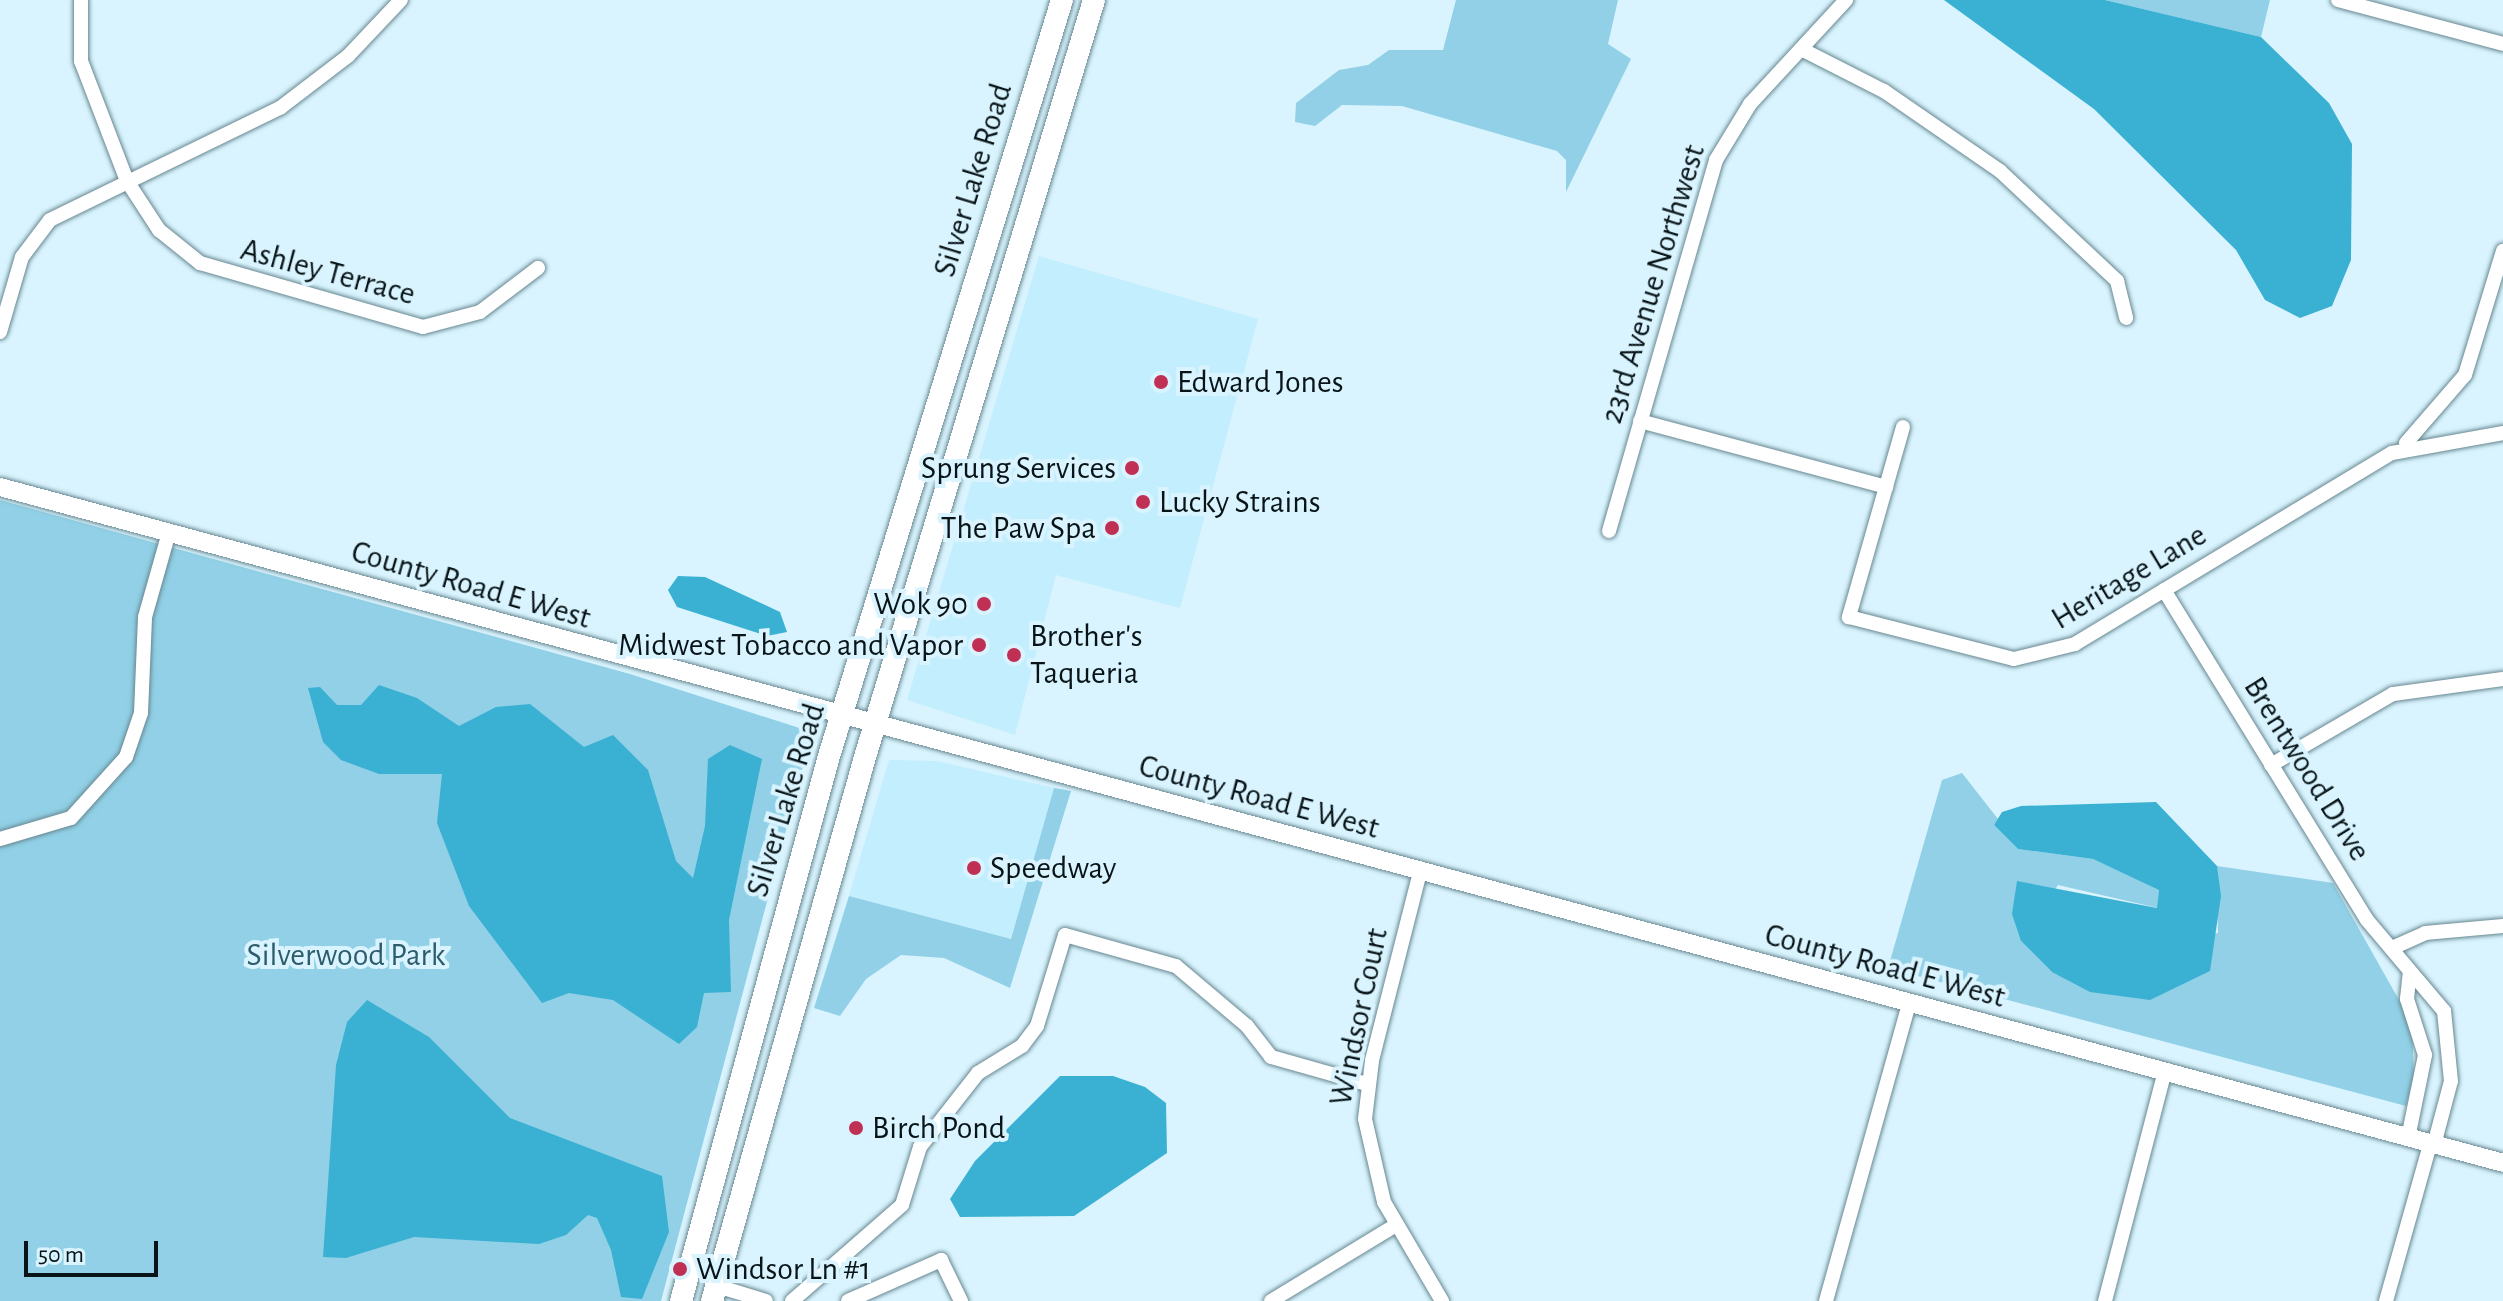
<!DOCTYPE html>
<style>
body{margin:0}
#map{position:relative;width:2503px;height:1301px;overflow:hidden;background:#d9f4fe;font-family:"Alegreya Sans",sans-serif}
div>[style]{position:absolute}
.built>*{inset:0;background:#c3eefd}
.green>*{inset:0;background:#91d0e6}
.water>*{inset:0;background:#3ab1d3}
.roads{filter:drop-shadow(0 0 2px #678791) drop-shadow(0 0 2px #678791)}
.minor>*{height:14px;margin:-7px;padding:0 7px;transform-origin:7px;border-radius:7px;background:#fff}
.tertiary>*{height:18px;margin:-9px;padding:0 9px;transform-origin:9px;border-radius:9px;background:#fff}
.secondary>*{height:22px;margin:-11px;padding:0 11px;transform-origin:11px;border-radius:11px;background:#fff}
.dots>*{width:22px;height:22px;translate:-50% -50%;box-sizing:border-box;border:4px solid #d9f4fe;border-radius:50%}
span{translate:-50% -50%;white-space:nowrap;text-align:center;line-height:1.15;-webkit-text-stroke:8px #d9f4fe;paint-order:stroke}
.street-label{font-size:32px;color:#081418}
.poi-label{font-size:32px;color:#081418}
.left{translate:0 -50%;text-align:left}
.right{translate:-100% -50%;text-align:right}
.park-label{font-size:32px;color:#2d5d6c}
.scale{position:absolute;left:24px;top:1241px;width:134px;height:36px;box-sizing:border-box;border:4px solid #081418;border-top:0;padding-left:10px;font-size:24px;line-height:28px;white-space:nowrap;color:#081418;-webkit-text-stroke:6px #d9f4fe;paint-order:stroke}
</style>
<div id="map">
<div class="built">
<div style="clip-path:polygon(1039px 256px,1258px 319px,1180px 608px,1056px 575px,1015px 735px,907px 700px)"></div>
<div style="clip-path:polygon(889px 760px,937px 761px,1054px 788px,1011px 940px,849px 896px)"></div>
</div>
<div class="green">
<div style="clip-path:polygon(1456px 0,1618px 0,1608px 44px,1631px 59px,1566px 192px,1566px 160px,1557px 151px,1402px 106px,1342px 105px,1315px 126px,1295px 122px,1296px 103px,1339px 70px,1368px 65px,1389px 50px,1443px 50px)"></div>
<div style="clip-path:polygon(2105px 0,2270px 0,2261px 37px)"></div>
<div style="clip-path:polygon(0 500px,630px 674px,812px 732px,661px 1301px,0 1301px)"></div>
<div style="clip-path:polygon(1962px 773px,1998px 819px,1994px 825px,2018px 849px,2093px 859px,2159px 889px,2158px 908px,2058px 885px,2021px 941px,2052px 972px,2218px 933px,2217px 866px,2333px 883px,2412px 1023px,2414px 1078px,2406px 1106px,1888px 968px,1942px 780px)"></div>
<div style="clip-path:polygon(1054px 788px,1071px 791px,1010px 988px,944px 958px,901px 955px,866px 979px,840px 1016px,814px 1008px,849px 896px,1011px 939px)"></div>
</div>
<div class="water">
<div style="clip-path:polygon(1944px 0,2105px 0,2261px 37px,2329px 103px,2352px 144px,2351px 260px,2332px 306px,2300px 318px,2265px 300px,2236px 250px,2094px 109px)"></div>
<div style="clip-path:polygon(678px 576px,705px 577px,780px 612px,787px 632px,767px 636px,677px 607px,668px 590px)"></div>
<div style="clip-path:polygon(379px 685px,417px 698px,459px 726px,496px 707px,530px 704px,584px 747px,613px 735px,648px 770px,676px 861px,693px 878px,705px 826px,708px 759px,730px 745px,762px 759px,729px 920px,731px 992px,704px 993px,697px 1027px,679px 1044px,613px 1000px,569px 993px,542px 1003px,469px 906px,437px 823px,442px 774px,379px 774px,341px 760px,323px 742px,308px 688px,320px 687px,337px 705px,361px 705px)"></div>
<div style="clip-path:polygon(2156px 802px,2217px 866px,2221px 896px,2210px 971px,2150px 1000px,2090px 992px,2052px 972px,2021px 941px,2012px 914px,2017px 881px,2157px 908px,2159px 890px,2093px 859px,2018px 849px,1994px 825px,2002px 812px,2021px 806px)"></div>
<div style="clip-path:polygon(367px 1000px,429px 1037px,510px 1118px,662px 1176px,669px 1232px,642px 1299px,621px 1297px,611px 1250px,597px 1218px,588px 1215px,566px 1235px,539px 1244px,414px 1237px,346px 1258px,323px 1257px,336px 1065px,347px 1022px)"></div>
<div style="clip-path:polygon(1060px 1076px,1113px 1076px,1145px 1087px,1166px 1103px,1167px 1153px,1074px 1216px,960px 1217px,950px 1199px,975px 1161px)"></div>
</div>
<div class="roads">
<div class="minor">
<div style="left:81px;top:0;width:61px;rotate:90deg"></div>
<div style="left:81px;top:61px;width:129px;rotate:69deg"></div>
<div style="left:127px;top:181px;width:59px;rotate:56.9deg"></div>
<div style="left:159px;top:230px;width:53px;rotate:38.8deg"></div>
<div style="left:200px;top:263px;width:232px;rotate:16deg"></div>
<div style="left:423px;top:327px;width:59px;rotate:-14.7deg"></div>
<div style="left:480px;top:312px;width:73px;rotate:-37.2deg"></div>
<div style="left:2338px;top:0;width:171px;rotate:14.9deg"></div>
<div style="left:1805px;top:51px;width:89px;rotate:26.9deg"></div>
<div style="left:1884px;top:91px;width:141px;rotate:34.6deg"></div>
<div style="left:2000px;top:171px;width:161px;rotate:43.2deg"></div>
<div style="left:2117px;top:281px;width:38px;rotate:76deg"></div>
<div style="left:0;top:332px;width:78px;rotate:-73.7deg"></div>
<div style="left:22px;top:257px;width:46px;rotate:-52.9deg"></div>
<div style="left:50px;top:220px;width:256px;rotate:-26deg"></div>
<div style="left:280px;top:108px;width:86px;rotate:-37.4deg"></div>
<div style="left:348px;top:56px;width:77px;rotate:-46.6deg"></div>
<div style="left:1640px;top:421px;width:255px;rotate:15deg"></div>
<div style="left:1903px;top:427px;width:198px;rotate:105.9deg"></div>
<div style="left:1849px;top:617px;width:170px;rotate:14.3deg"></div>
<div style="left:2014px;top:659px;width:63px;rotate:-13.8deg"></div>
<div style="left:2075px;top:644px;width:370px;rotate:-31.1deg"></div>
<div style="left:2392px;top:453px;width:113px;rotate:-10.2deg"></div>
<div style="left:2406px;top:443px;width:90px;rotate:-49.1deg"></div>
<div style="left:2465px;top:375px;width:130px;rotate:-73deg"></div>
<div style="left:1609px;top:531px;width:386px;rotate:-73.9deg"></div>
<div style="left:1716px;top:160px;width:66px;rotate:-58.7deg"></div>
<div style="left:1750px;top:104px;width:142px;rotate:-47.3deg"></div>
<div style="left:2164px;top:590px;width:387px;rotate:58.4deg"></div>
<div style="left:2367px;top:920px;width:119px;rotate:49.8deg"></div>
<div style="left:2444px;top:1011px;width:70px;rotate:84.3deg"></div>
<div style="left:2451px;top:1081px;width:66px;rotate:104.9deg"></div>
<div style="left:2271px;top:765px;width:141px;rotate:-30.2deg"></div>
<div style="left:2393px;top:694px;width:111px;rotate:-7.8deg"></div>
<div style="left:0;top:839px;width:74px;rotate:-16.5deg"></div>
<div style="left:71px;top:818px;width:82px;rotate:-48deg"></div>
<div style="left:126px;top:757px;width:46px;rotate:-71.2deg"></div>
<div style="left:141px;top:713px;width:96px;rotate:-87.6deg"></div>
<div style="left:145px;top:617px;width:88px;rotate:-74.2deg"></div>
<div style="left:1420px;top:872px;width:195px;rotate:104.3deg"></div>
<div style="left:1372px;top:1061px;width:58px;rotate:96.9deg"></div>
<div style="left:1365px;top:1119px;width:85px;rotate:77.1deg"></div>
<div style="left:1384px;top:1202px;width:115px;rotate:59.6deg"></div>
<div style="left:2392px;top:948px;width:36px;rotate:-24deg"></div>
<div style="left:2425px;top:933px;width:78px;rotate:-5.1deg"></div>
<div style="left:2408px;top:1138px;width:85px;rotate:-78.4deg"></div>
<div style="left:2425px;top:1055px;width:59px;rotate:-107.8deg"></div>
<div style="left:2407px;top:999px;width:27px;rotate:-84deg"></div>
<div style="left:717px;top:1286px;width:51px;rotate:17deg"></div>
<div style="left:792px;top:1301px;width:146px;rotate:-41.1deg"></div>
<div style="left:902px;top:1205px;width:61px;rotate:-72.8deg"></div>
<div style="left:920px;top:1147px;width:94px;rotate:-51.9deg"></div>
<div style="left:978px;top:1073px;width:52px;rotate:-31.5deg"></div>
<div style="left:1022px;top:1046px;width:25px;rotate:-53deg"></div>
<div style="left:1037px;top:1026px;width:95px;rotate:-72.9deg"></div>
<div style="left:1065px;top:935px;width:115px;rotate:15.6deg"></div>
<div style="left:1176px;top:966px;width:93px;rotate:40.2deg"></div>
<div style="left:1247px;top:1026px;width:39px;rotate:52deg"></div>
<div style="left:1271px;top:1057px;width:100px;rotate:15.7deg"></div>
<div style="left:848px;top:1301px;width:102px;rotate:-23.8deg"></div>
<div style="left:941px;top:1260px;width:46px;rotate:64deg"></div>
<div style="left:1271px;top:1301px;width:146px;rotate:-31.3deg"></div>
<div style="left:1826px;top:1301px;width:308px;rotate:-74.4deg"></div>
<div style="left:2105px;top:1301px;width:238px;rotate:-75.4deg"></div>
<div style="left:2386px;top:1301px;width:163px;rotate:-74.3deg"></div>
</div>
<div class="tertiary">
<div style="left:0;top:487px;width:2593px;rotate:15.11deg"></div>
</div>
<div class="secondary">
<div style="left:681px;top:1301px;width:565px;rotate:-74.81deg"></div>
<div style="left:829px;top:756px;width:791px;rotate:-72.87deg"></div>
<div style="left:712px;top:1301px;width:565px;rotate:-74.29deg"></div>
<div style="left:865px;top:757px;width:791px;rotate:-73.17deg"></div>
</div>
</div>
<div class="dots">
<div style="left:1161px;top:382px;background:#c03054"></div>
<div style="left:1132px;top:468px;background:#c03054"></div>
<div style="left:1143px;top:502px;background:#c03054"></div>
<div style="left:1112px;top:528px;background:#c03054"></div>
<div style="left:984px;top:604px;background:#c03054"></div>
<div style="left:979px;top:645px;background:#c03054"></div>
<div style="left:1014px;top:655px;background:#c03054"></div>
<div style="left:974px;top:868px;background:#c03054"></div>
<div style="left:856px;top:1128px;background:#c03054"></div>
<div style="left:680px;top:1269px;background:#c03054"></div>
</div>
<div class="street-label">
<span style="left:973px;top:180px;rotate:-73deg">Silver Lake Road</span>
<span style="left:328px;top:272px;rotate:15deg">Ashley Terrace</span>
<span style="left:1653px;top:284px;rotate:-73deg">23rd Avenue Northwest</span>
<span style="left:2129px;top:577px;rotate:-31deg">Heritage Lane</span>
<span style="left:471px;top:585px;rotate:16deg">County Road E West</span>
<span style="left:2307px;top:769px;rotate:58deg">Brentwood Drive</span>
<span style="left:1259px;top:797px;rotate:15deg">County Road E West</span>
<span style="left:786px;top:800px;rotate:-73deg">Silver Lake Road</span>
<span style="left:1885px;top:966px;rotate:15deg">County Road E West</span>
<span style="left:1359px;top:1017px;rotate:-78deg">Windsor Court</span>
</div>
<div class="poi-label">
<span class="left" style="left:1177px;top:382px">Edward Jones</span>
<span class="right" style="left:1116px;top:468px">Sprung Services</span>
<span class="left" style="left:1159px;top:502px">Lucky Strains</span>
<span class="right" style="left:1096px;top:528px">The Paw Spa</span>
<span class="right" style="left:968px;top:604px">Wok 90</span>
<span class="left" style="left:1030px;top:655px">Brother's<br>Taqueria</span>
<span class="right" style="left:963px;top:645px">Midwest Tobacco and Vapor</span>
<span class="left" style="left:990px;top:868px">Speedway</span>
<span class="left" style="left:872px;top:1128px">Birch Pond</span>
<span class="left" style="left:696px;top:1269px">Windsor Ln #1</span>
</div>
<div class="park-label">
<span style="left:346px;top:955px">Silverwood Park</span>
</div>
<div class="scale">50 m</div>
</div>
